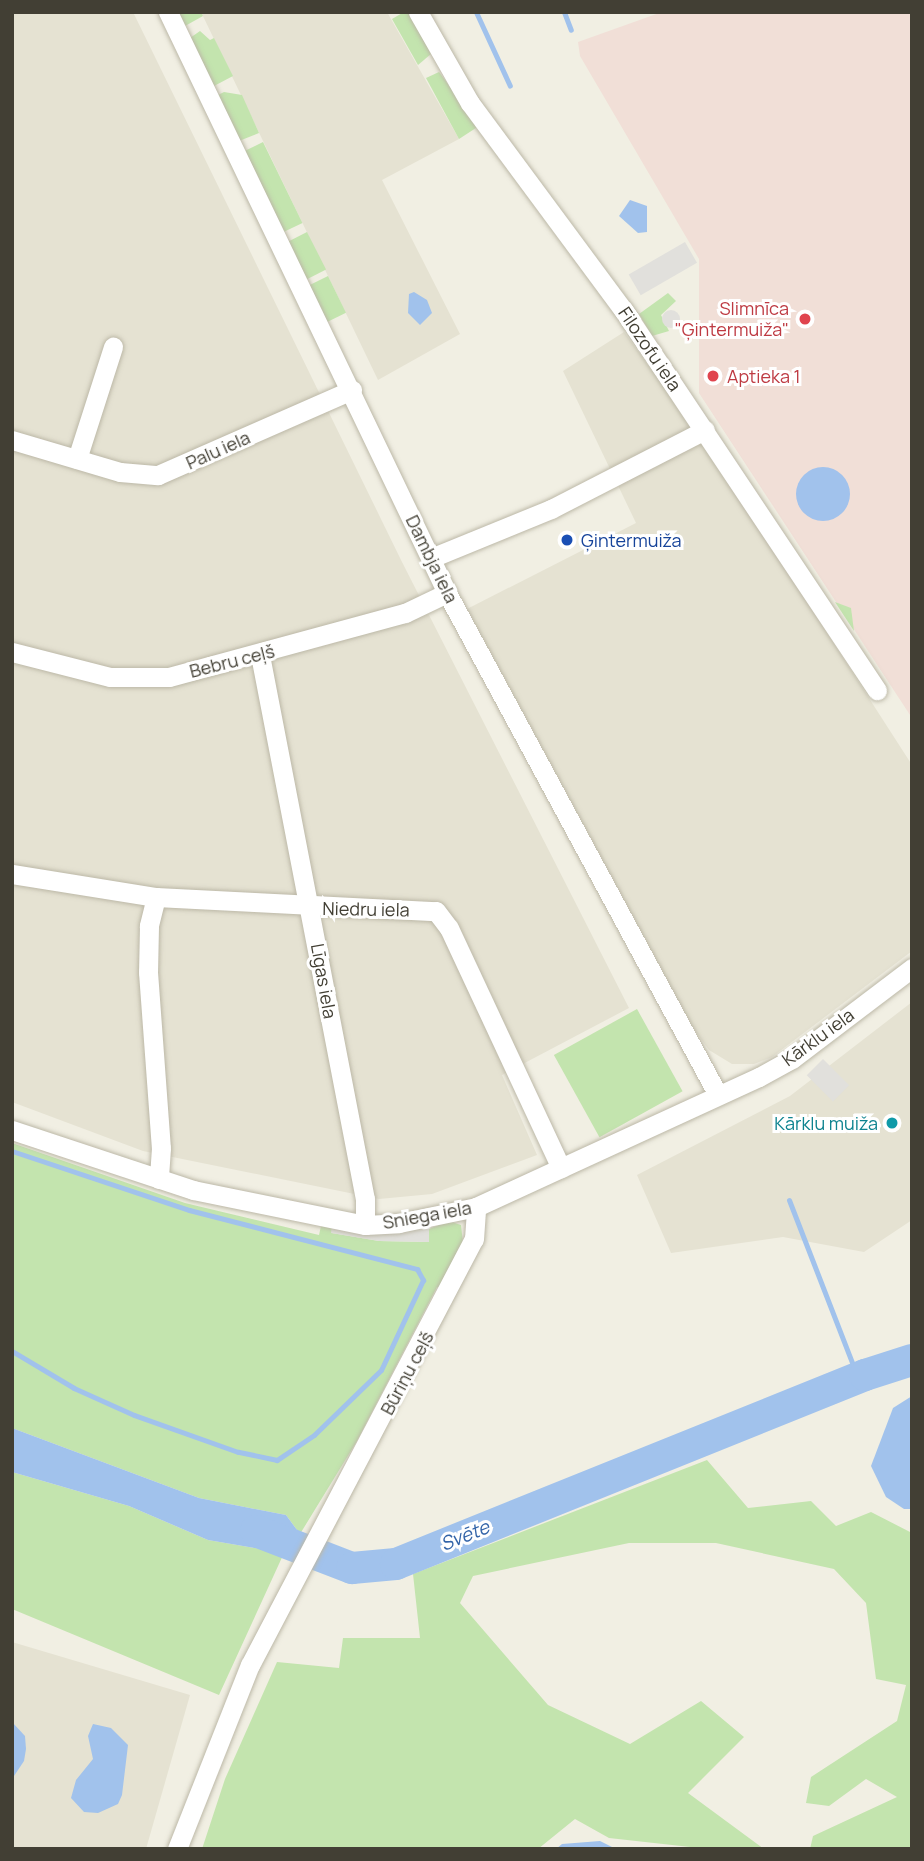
<!DOCTYPE html>
<meta charset="utf-8">
<style>
body{margin:0}
#map{position:relative;width:924px;height:1861px;overflow:hidden;background:#f1efe3;font-family:Manrope,sans-serif}
div>[style]{position:absolute}
.residential>*{inset:0;background:#e5e2d2}
.medical>*{inset:0;background:#f1dfd7}
.green>*{inset:0;background:#c3e4ae;transform-origin:0 0}
.parking>*{inset:0;background:#e1e0dc;transform-origin:0 0}
.round{border-radius:50%}
.water>*{inset:0;background:#a1c2ec}
.stream>*{height:5px;margin:-2.5px;padding:0 2.5px;transform-origin:2.5px;border-radius:2.5px;background:#a1c2ec}
.river>*{height:32px;margin:-16px;padding:0 16px;transform-origin:16px;border-radius:16px;background:#a1c2ec}
.roads{filter:drop-shadow(0 0 2px #bcb8a7) drop-shadow(0 0 2px #bcb8a7)}
.minor>*{height:19px;margin:-9.5px;padding:0 9.5px;transform-origin:9.5px;border-radius:9.5px;background:#fff}
.dots>*{width:19px;height:19px;translate:-50% -50%;box-sizing:border-box;border:4px solid #fff;border-radius:50%}
span{translate:-50% -50%;white-space:nowrap;text-align:center;line-height:1.15;-webkit-text-stroke:6px #fff;paint-order:stroke}
.health-label{font-size:18px;color:#be3a42}
.right{translate:-100% -50%;text-align:right}
.left{translate:0 -50%;text-align:left}
.street-label{font-size:18px;color:#423f34}
.transit-label{font-size:18px;color:#164399}
.culture-label{font-size:18px;color:#0d838f}
.water-label{font-size:19px;color:#3364a8;font-style:italic}
.frame{position:absolute;inset:0;border:14px solid #423f34;pointer-events:none}
</style>
<div id="map">
<div class="residential">
<div style="clip-path:polygon(12px 12px,133px 12px,402px 562px,629px 1008px,502px 1075px,537px 1155px,432px 1194px,379px 1199px,143px 1151px,12px 1102px)"></div>
<div style="clip-path:polygon(201px 12px,387px 12px,459px 139px,382px 180px,460px 334px,378px 380px)"></div>
<div style="clip-path:polygon(624px 332px,706px 445px,912px 765px,912px 951px,772px 1057px,754px 1064px,732px 1064px,709px 1050px,693px 1028px,467px 609px,636px 523px,563px 371px)"></div>
<div style="clip-path:polygon(912px 1002px,912px 1220px,864px 1252px,783px 1237px,671px 1253px,637px 1175px,790px 1096px)"></div>
<div style="clip-path:polygon(12px 1642px,190px 1695px,146px 1849px,12px 1849px)"></div>
</div>
<div class="medical">
<div style="clip-path:polygon(662px 12px,912px 12px,912px 718px,699px 393px,699px 259px,580px 56px,578px 42px)"></div>
</div>
<div class="green">
<div style="clip-path:polygon(174px 12px,201px 12px,203px 16px,185px 26px)"></div>
<div style="clip-path:polygon(404px 12px,409px 12px,431px 54px,418px 65px,392px 19px)"></div>
<div style="clip-path:polygon(200px 31px,210px 40px,214px 38px,233px 76px,214px 86px,190px 38px)"></div>
<div style="clip-path:polygon(439px 72px,479px 126px,459px 139px,426px 78px)"></div>
<div style="clip-path:polygon(224px 92px,242px 95px,259px 133px,239px 141px,216px 96px)"></div>
<div style="left:263px;top:142px;width:90px;height:21px;rotate:64deg"></div>
<div style="left:307px;top:232px;width:42px;height:22px;rotate:63deg"></div>
<div style="left:328px;top:276px;width:41px;height:22px;rotate:64deg"></div>
<div style="clip-path:polygon(668px 293px,676px 301px,661px 315px,669px 331px,652px 336px,639px 314px)"></div>
<div style="clip-path:polygon(835px 602px,851px 608px,854px 631px)"></div>
<div style="left:637px;top:1009px;width:94px;height:95px;rotate:61deg"></div>
<div style="clip-path:polygon(12px 1143px,185px 1203px,319px 1235px,321px 1226px,332px 1228px,332px 1233px,379px 1241px,429px 1242px,429px 1229px,449px 1221px,461px 1225px,463px 1243px,440px 1289px,437px 1287px,357px 1441px,300px 1534px,286px 1515px,199px 1498px,12px 1428px)"></div>
<div style="clip-path:polygon(707px 1460px,748px 1508px,811px 1501px,836px 1526px,871px 1512px,912px 1533px,912px 1849px,810px 1849px,813px 1836px,897px 1797px,866px 1779px,829px 1806px,806px 1803px,811px 1777px,897px 1721px,906px 1685px,876px 1679px,866px 1603px,834px 1569px,716px 1543px,629px 1543px,473px 1576px,460px 1603px,548px 1705px,630px 1744px,701px 1701px,744px 1737px,688px 1793px,764px 1849px,708px 1849px,609px 1838px,575px 1819px,538px 1849px,202px 1849px,225px 1779px,277px 1662px,339px 1668px,343px 1638px,420px 1638px,413px 1574px)"></div>
<div style="clip-path:polygon(12px 1472px,129px 1506px,208px 1540px,284px 1553px,219px 1695px,12px 1609px)"></div>
</div>
<div class="parking">
<div style="left:685px;top:242px;width:24px;height:65px;rotate:60deg"></div>
<div class="round" style="left:662px;top:310px;width:18px;height:18px"></div>
<div style="left:823px;top:1059px;width:37px;height:23px;rotate:45deg"></div>
<div style="clip-path:polygon(332px 1225px,429px 1226px,429px 1242px,379px 1241px,331px 1233px)"></div>
</div>
<div class="water">
<div style="clip-path:polygon(630px 200px,647px 206px,647px 232px,638px 233px,619px 216px)"></div>
<div style="clip-path:polygon(414px 292px,427px 300px,432px 313px,420px 325px,408px 313px,409px 294px)"></div>
<div class="round" style="left:796px;top:467px;width:54px;height:54px"></div>
<div style="clip-path:polygon(912px 1396px,912px 1509px,904px 1509px,886px 1497px,871px 1466px,893px 1408px)"></div>
<div style="clip-path:polygon(12px 1428px,199px 1498px,286px 1515px,300px 1534px,292px 1549px,284px 1553px,208px 1540px,129px 1506px,12px 1472px)"></div>
<div style="clip-path:polygon(12px 1722px,25px 1736px,26px 1749px,24px 1761px,12px 1779px)"></div>
<div style="clip-path:polygon(93px 1724px,111px 1728px,128px 1745px,122px 1795px,118px 1804px,98px 1813px,84px 1812px,71px 1798px,76px 1780px,93px 1759px,88px 1736px)"></div>
<div style="clip-path:polygon(600px 1841px,616px 1849px,556px 1849px,562px 1844px)"></div>
</div>
<div class="stream">
<div style="left:476px;top:12px;width:81px;rotate:65.3deg"></div>
<div style="left:564px;top:12px;width:19px;rotate:69deg"></div>
<div style="left:12px;top:1151px;width:187px;rotate:18.4deg"></div>
<div style="left:189px;top:1210px;width:236px;rotate:14.5deg"></div>
<div style="left:417px;top:1269px;width:13px;rotate:61deg"></div>
<div style="left:423px;top:1280px;width:99px;rotate:115deg"></div>
<div style="left:381px;top:1370px;width:93px;rotate:135.9deg"></div>
<div style="left:314px;top:1435px;width:45px;rotate:146deg"></div>
<div style="left:277px;top:1460px;width:40px;rotate:-168deg"></div>
<div style="left:238px;top:1452px;width:110px;rotate:-160.4deg"></div>
<div style="left:134px;top:1415px;width:66px;rotate:-155.8deg"></div>
<div style="left:74px;top:1388px;width:72px;rotate:-149.2deg"></div>
<div style="left:789px;top:1200px;width:191px;rotate:68.8deg"></div>
</div>
<div class="river">
<div style="left:256px;top:1531px;width:103px;rotate:21.1deg"></div>
<div style="left:352px;top:1568px;width:44px;rotate:-5.2deg"></div>
<div style="left:396px;top:1564px;width:506px;rotate:-21.95deg"></div>
<div style="left:865px;top:1375px;width:49px;rotate:-17.7deg"></div>
</div>
<div class="roads">
<div class="minor">
<div style="left:168px;top:12px;width:645px;rotate:64.35deg"></div>
<div style="left:447px;top:593px;width:570px;rotate:61.64deg"></div>
<div style="left:418px;top:12px;width:105px;rotate:60.3deg"></div>
<div style="left:470px;top:103px;width:259px;rotate:53.5deg"></div>
<div style="left:624px;top:311px;width:456px;rotate:56.3deg"></div>
<div style="left:12px;top:440px;width:113px;rotate:16.5deg"></div>
<div style="left:120px;top:472px;width:38px;rotate:5deg"></div>
<div style="left:158px;top:475px;width:212px;rotate:-23.7deg"></div>
<div style="left:77px;top:459px;width:118px;rotate:-72.2deg"></div>
<div style="left:431px;top:558px;width:130px;rotate:-22.2deg"></div>
<div style="left:551px;top:509px;width:173px;rotate:-27.2deg"></div>
<div style="left:12px;top:652px;width:101px;rotate:14.3deg"></div>
<div style="left:110px;top:677px;width:59px"></div>
<div style="left:169px;top:677px;width:245px;rotate:-15.2deg"></div>
<div style="left:405px;top:613px;width:47px;rotate:-25.5deg"></div>
<div style="left:260px;top:655px;width:554px;rotate:79.08deg"></div>
<div style="left:365px;top:1199px;width:26px;rotate:90deg"></div>
<div style="left:12px;top:874px;width:146px;rotate:9.1deg"></div>
<div style="left:156px;top:897px;width:280px;rotate:2.9deg"></div>
<div style="left:436px;top:911px;width:21px;rotate:53deg"></div>
<div style="left:449px;top:928px;width:265px;rotate:65deg"></div>
<div style="left:156px;top:897px;width:30px;rotate:104deg"></div>
<div style="left:149px;top:926px;width:46px;rotate:91.2deg"></div>
<div style="left:148px;top:972px;width:176px;rotate:85.8deg"></div>
<div style="left:161px;top:1148px;width:31px;rotate:94deg"></div>
<div style="left:12px;top:1130px;width:191px;rotate:18.3deg"></div>
<div style="left:193px;top:1190px;width:176px;rotate:11.5deg"></div>
<div style="left:365px;top:1225px;width:34px;rotate:-3deg"></div>
<div style="left:399px;top:1223px;width:79px;rotate:-11.7deg"></div>
<div style="left:476px;top:1207px;width:311px;rotate:-24.7deg"></div>
<div style="left:759px;top:1077px;width:38px;rotate:-29deg"></div>
<div style="left:792px;top:1059px;width:151px;rotate:-37.2deg"></div>
<div style="left:177px;top:1849px;width:198px;rotate:-68.4deg"></div>
<div style="left:250px;top:1665px;width:481px;rotate:-62.3deg"></div>
<div style="left:474px;top:1239px;width:32px;rotate:-86deg"></div>
</div>
</div>
<div class="dots">
<div style="left:805px;top:319px;background:#e0444e"></div>
<div style="left:713px;top:376px;background:#e0444e"></div>
<div style="left:567px;top:540px;background:#1a4fb4"></div>
<div style="left:892px;top:1123px;background:#0f9aa8"></div>
</div>
<div class="health-label">
<span class="right" style="left:789px;top:319px">Slimnīca<br>"Ģintermuiža"</span>
<span class="left" style="left:727px;top:376px">Aptieka 1</span>
</div>
<div class="street-label">
<span style="left:650px;top:349px;rotate:56deg">Filozofu iela</span>
<span style="left:218px;top:450px;rotate:-24deg">Palu iela</span>
<span style="left:432px;top:559px;rotate:64deg">Dambja iela</span>
<span style="left:232px;top:661px;rotate:-14deg">Bebru ceļš</span>
<span style="left:366px;top:909px;rotate:1deg">Niedru iela</span>
<span style="left:324px;top:981px;rotate:80deg">Līgas iela</span>
<span style="left:818px;top:1037px;rotate:-36deg">Kārklu iela</span>
<span style="left:427px;top:1215px;rotate:-10deg">Sniega iela</span>
<span style="left:407px;top:1373px;rotate:-62deg">Būriņu ceļš</span>
</div>
<div class="transit-label">
<span class="left" style="left:581px;top:540px">Ģintermuiža</span>
</div>
<div class="culture-label">
<span class="right" style="left:878px;top:1123px">Kārklu muiža</span>
</div>
<div class="water-label">
<span style="left:465px;top:1536px;rotate:-22deg">Svēte</span>
</div>
<div class="frame"></div>
</div>
